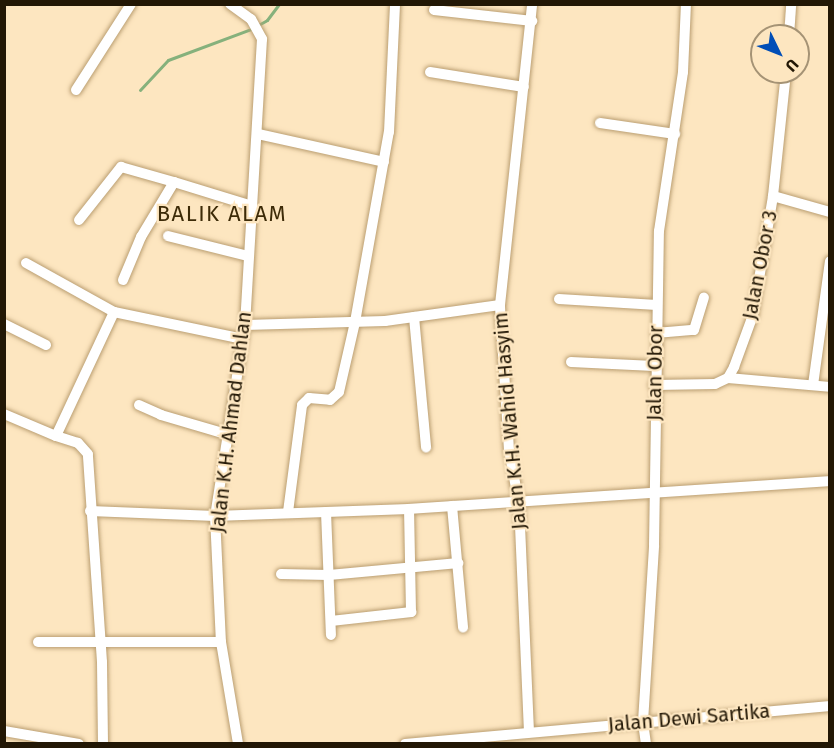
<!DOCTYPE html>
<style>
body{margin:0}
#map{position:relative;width:834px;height:748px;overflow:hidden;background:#fde6c0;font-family:"Fira Sans",sans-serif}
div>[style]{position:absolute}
.stream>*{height:3px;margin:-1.5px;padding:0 1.5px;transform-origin:1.5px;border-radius:1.5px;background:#86b17c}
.roads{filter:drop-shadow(0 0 2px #ba9e71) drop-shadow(0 0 2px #ba9e71)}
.minor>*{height:10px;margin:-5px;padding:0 5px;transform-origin:5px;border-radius:5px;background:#fff}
span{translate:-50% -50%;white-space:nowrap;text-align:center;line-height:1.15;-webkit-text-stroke:4.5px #fde6c0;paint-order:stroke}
.street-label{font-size:20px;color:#221705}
.quarter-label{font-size:22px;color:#3d2b08;letter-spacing:1.5px}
.frame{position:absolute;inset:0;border:6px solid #221705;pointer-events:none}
.north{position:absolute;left:750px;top:24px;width:60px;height:60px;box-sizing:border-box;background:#fde6c0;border:2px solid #a59375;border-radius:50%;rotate:133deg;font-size:16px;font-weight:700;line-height:24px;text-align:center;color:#221705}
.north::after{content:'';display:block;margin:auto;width:21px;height:27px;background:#014eb7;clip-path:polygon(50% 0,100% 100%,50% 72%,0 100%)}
</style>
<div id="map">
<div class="stream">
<div style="left:140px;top:90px;width:41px;rotate:-47deg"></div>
<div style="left:168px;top:60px;width:89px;rotate:-20.5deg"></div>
<div style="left:251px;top:29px;width:18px;rotate:-29deg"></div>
<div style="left:267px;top:20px;width:20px;rotate:-53deg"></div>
</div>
<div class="roads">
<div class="minor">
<div style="left:230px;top:4px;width:26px;rotate:36deg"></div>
<div style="left:251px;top:19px;width:23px;rotate:61deg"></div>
<div style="left:262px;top:39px;width:287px;rotate:93.4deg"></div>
<div style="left:245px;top:325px;width:193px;rotate:98.9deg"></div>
<div style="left:215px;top:516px;width:126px;rotate:87.3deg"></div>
<div style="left:221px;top:642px;width:103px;rotate:80.5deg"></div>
<div style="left:434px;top:10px;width:99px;rotate:6.4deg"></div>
<div style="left:789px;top:36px;width:32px;rotate:-86deg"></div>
<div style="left:430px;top:72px;width:95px;rotate:9.1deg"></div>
<div style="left:76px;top:90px;width:102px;rotate:-57.4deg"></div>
<div style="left:600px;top:123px;width:76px;rotate:8.3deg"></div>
<div style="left:258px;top:134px;width:129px;rotate:12.5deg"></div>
<div style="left:773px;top:196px;width:59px;rotate:15.7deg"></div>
<div style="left:79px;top:220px;width:68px;rotate:-51.6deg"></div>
<div style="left:121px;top:167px;width:55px;rotate:15.8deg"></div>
<div style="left:168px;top:236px;width:82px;rotate:14deg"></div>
<div style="left:26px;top:263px;width:101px;rotate:29.1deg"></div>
<div style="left:114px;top:312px;width:132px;rotate:11.8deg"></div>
<div style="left:123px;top:280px;width:47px;rotate:-67.3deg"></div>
<div style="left:141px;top:237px;width:64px;rotate:-59deg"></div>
<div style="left:174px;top:182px;width:82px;rotate:17.1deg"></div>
<div style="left:559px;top:299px;width:98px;rotate:3.5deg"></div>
<div style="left:414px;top:317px;width:131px;rotate:84.7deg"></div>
<div style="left:4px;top:324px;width:47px;rotate:26.6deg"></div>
<div style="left:245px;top:325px;width:140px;rotate:-1.6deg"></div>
<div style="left:385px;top:321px;width:116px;rotate:-7.9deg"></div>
<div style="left:656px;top:333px;width:38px;rotate:-5deg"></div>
<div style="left:694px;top:330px;width:34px;rotate:-73deg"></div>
<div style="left:571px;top:362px;width:83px;rotate:2.8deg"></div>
<div style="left:728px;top:378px;width:102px;rotate:5deg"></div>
<div style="left:654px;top:385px;width:61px;rotate:-0.9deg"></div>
<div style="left:715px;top:384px;width:14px;rotate:-25deg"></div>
<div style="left:728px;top:378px;width:13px;rotate:-61deg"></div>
<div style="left:734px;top:367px;width:55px;rotate:-69.9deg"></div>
<div style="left:753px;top:315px;width:30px;rotate:-81deg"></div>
<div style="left:758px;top:285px;width:90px;rotate:-80.4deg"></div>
<div style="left:773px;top:196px;width:125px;rotate:-84deg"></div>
<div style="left:813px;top:385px;width:125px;rotate:-82.2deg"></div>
<div style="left:139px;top:405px;width:24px;rotate:24deg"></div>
<div style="left:161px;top:415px;width:68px;rotate:16.3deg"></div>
<div style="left:4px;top:414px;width:56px;rotate:22.9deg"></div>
<div style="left:452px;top:506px;width:122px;rotate:84.8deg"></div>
<div style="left:90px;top:511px;width:125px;rotate:2.3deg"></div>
<div style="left:215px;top:516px;width:194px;rotate:-2.1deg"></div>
<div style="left:409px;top:509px;width:422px;rotate:-3.8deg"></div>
<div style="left:288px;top:512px;width:108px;rotate:-82.5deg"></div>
<div style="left:302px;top:405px;width:10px;rotate:-45deg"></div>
<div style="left:309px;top:398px;width:21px;rotate:5deg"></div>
<div style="left:330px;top:400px;width:12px;rotate:-42deg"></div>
<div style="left:339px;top:392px;width:72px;rotate:-77.1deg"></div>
<div style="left:355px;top:322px;width:193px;rotate:-79.9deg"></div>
<div style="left:389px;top:132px;width:128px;rotate:-87.3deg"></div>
<div style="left:326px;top:512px;width:123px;rotate:87.7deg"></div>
<div style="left:281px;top:574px;width:48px;rotate:1.2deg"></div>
<div style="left:329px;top:575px;width:130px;rotate:-5.3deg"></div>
<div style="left:331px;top:621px;width:81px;rotate:-6.4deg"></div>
<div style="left:411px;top:612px;width:103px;rotate:-91.1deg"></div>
<div style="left:38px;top:642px;width:183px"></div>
<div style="left:4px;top:731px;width:76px;rotate:9.8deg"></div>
<div style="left:529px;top:732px;width:228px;rotate:-92.5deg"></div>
<div style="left:519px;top:504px;width:55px;rotate:-100.5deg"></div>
<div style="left:509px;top:450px;width:145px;rotate:-93.6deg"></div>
<div style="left:500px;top:305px;width:303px;rotate:-83.9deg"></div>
<div style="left:103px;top:744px;width:82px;rotate:-90.7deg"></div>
<div style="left:102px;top:662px;width:208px;rotate:-93.9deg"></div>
<div style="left:88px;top:454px;width:15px;rotate:-132deg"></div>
<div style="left:78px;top:443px;width:23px;rotate:-162deg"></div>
<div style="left:56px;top:436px;width:137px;rotate:-64.9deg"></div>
<div style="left:405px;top:744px;width:427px;rotate:-5.1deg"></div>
<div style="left:646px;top:744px;width:22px;rotate:-98deg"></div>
<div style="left:643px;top:722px;width:177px;rotate:-86.4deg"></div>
<div style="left:654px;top:545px;width:314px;rotate:-89.1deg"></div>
<div style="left:659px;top:231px;width:161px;rotate:-81.4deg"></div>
<div style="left:683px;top:72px;width:68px;rotate:-87.5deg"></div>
</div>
</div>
<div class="street-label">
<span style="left:760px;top:265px;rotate:-79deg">Jalan Obor 3</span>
<span style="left:655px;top:373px;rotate:-89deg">Jalan Obor</span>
<span style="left:510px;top:421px;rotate:-95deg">Jalan K.H. Wahid Hasyim</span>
<span style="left:231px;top:422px;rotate:-83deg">Jalan K.H. Ahmad Dahlan</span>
<span style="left:689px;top:718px;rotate:-5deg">Jalan Dewi Sartika</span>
</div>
<div class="quarter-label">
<span style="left:222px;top:214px">BALIK ALAM</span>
</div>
<div class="frame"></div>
<div class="north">U</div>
</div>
